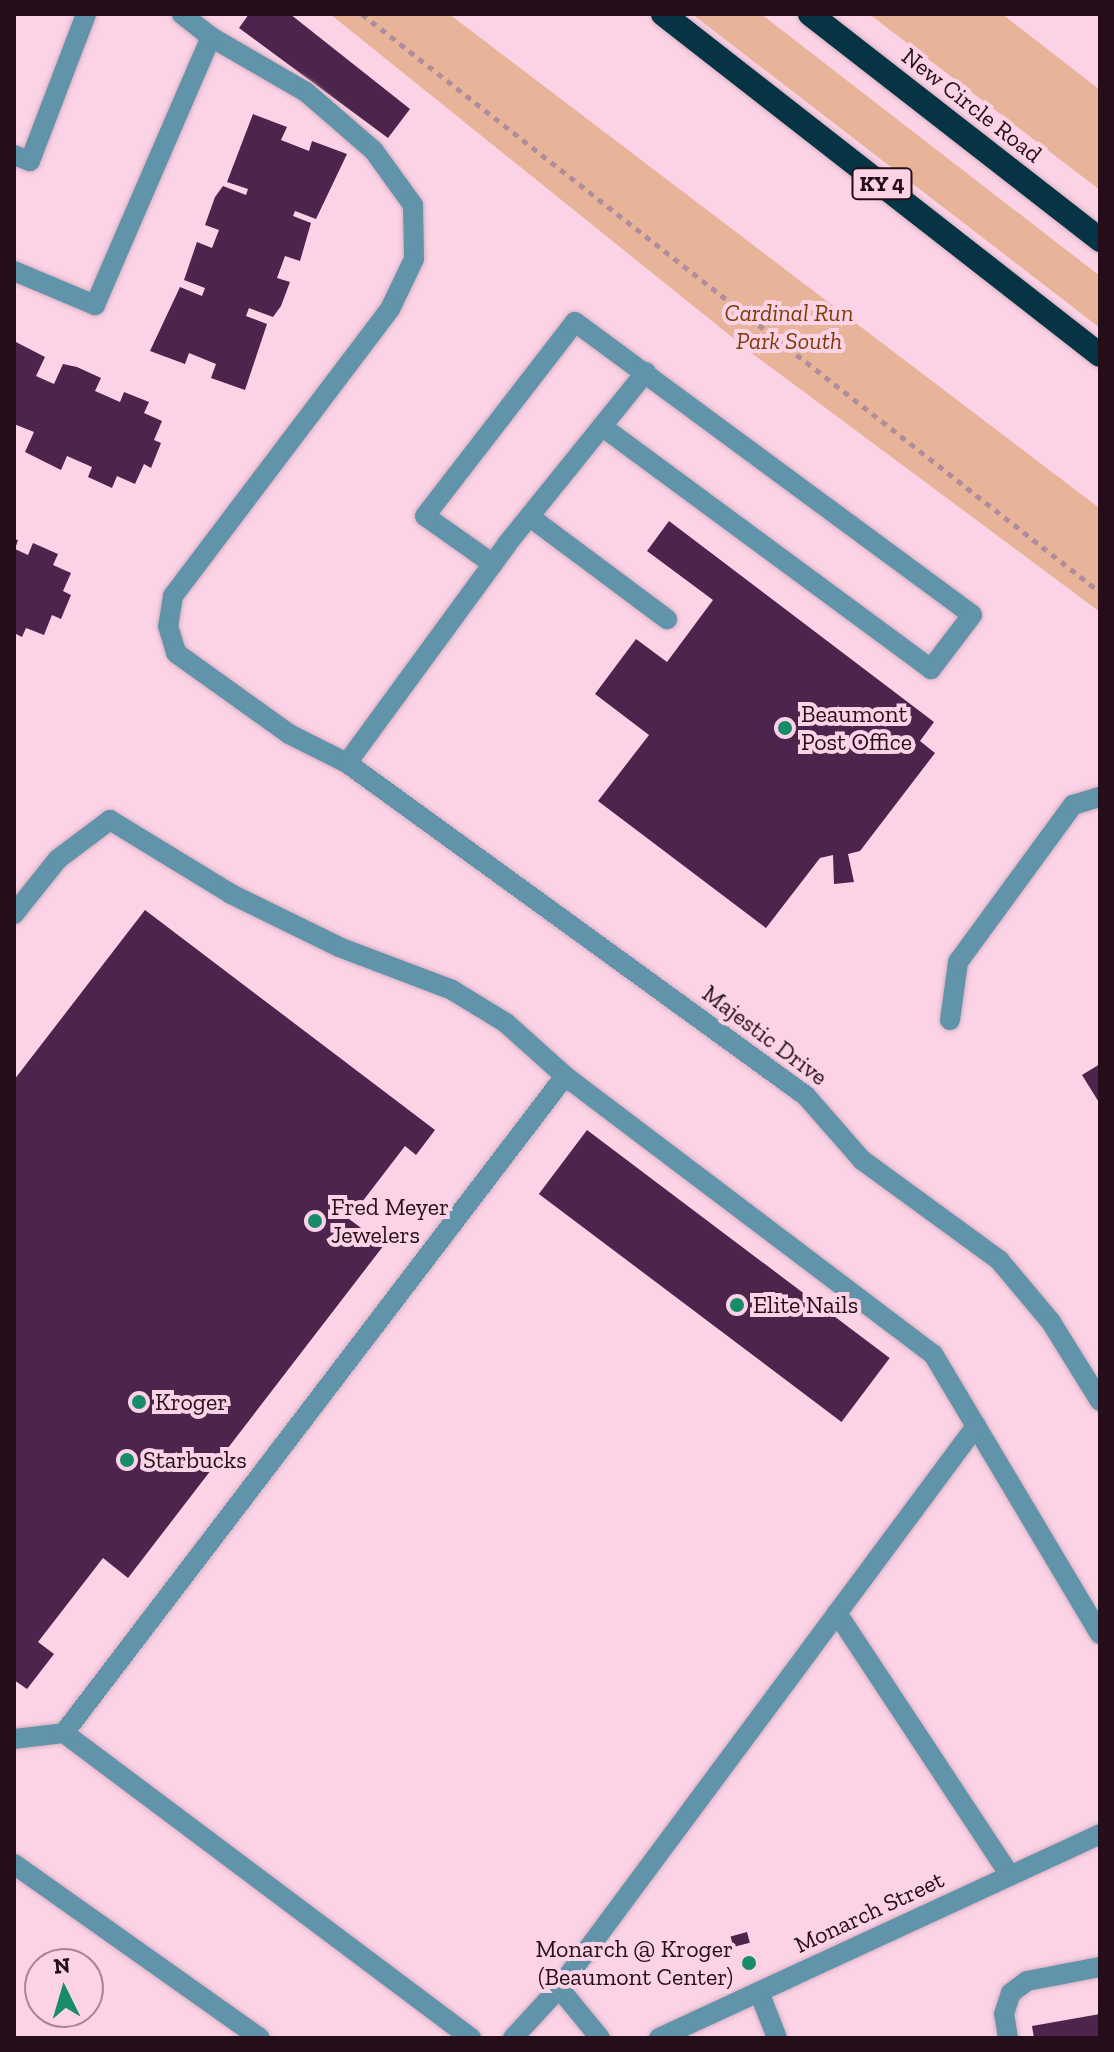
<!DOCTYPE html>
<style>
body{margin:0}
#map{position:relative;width:1114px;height:2052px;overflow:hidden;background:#fcd3e6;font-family:"Zilla Slab",serif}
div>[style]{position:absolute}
.green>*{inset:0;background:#e8b499}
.building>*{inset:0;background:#4d244c;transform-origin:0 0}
.path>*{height:5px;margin-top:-2.5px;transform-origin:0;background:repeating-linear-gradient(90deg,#af8d9d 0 6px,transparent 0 12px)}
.roads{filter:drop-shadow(0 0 2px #d5b0c1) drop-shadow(0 0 2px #d5b0c1)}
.minor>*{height:20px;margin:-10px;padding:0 10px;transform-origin:10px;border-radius:10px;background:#6193aa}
.highway>*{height:24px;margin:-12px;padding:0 12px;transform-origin:12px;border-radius:12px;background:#063445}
.dots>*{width:22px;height:22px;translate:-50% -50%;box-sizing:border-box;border:4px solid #fcd3e6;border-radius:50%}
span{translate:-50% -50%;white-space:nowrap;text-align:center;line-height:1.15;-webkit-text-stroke:8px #fcd3e6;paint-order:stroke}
.shield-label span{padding:2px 6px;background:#fcd3e6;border:2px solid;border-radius:6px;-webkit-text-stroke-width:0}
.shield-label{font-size:22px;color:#250e1a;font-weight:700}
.street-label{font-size:24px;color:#250e1a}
.park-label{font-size:24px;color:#803b0b;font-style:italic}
.poi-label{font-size:24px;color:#250e1a}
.left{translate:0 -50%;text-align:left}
.right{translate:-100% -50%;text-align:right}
.frame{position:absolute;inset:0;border:16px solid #250e1a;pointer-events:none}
.north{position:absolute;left:24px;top:1948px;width:80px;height:80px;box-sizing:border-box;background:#fcd3e6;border:2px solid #a68494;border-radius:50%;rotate:355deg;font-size:22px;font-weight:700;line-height:32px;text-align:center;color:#250e1a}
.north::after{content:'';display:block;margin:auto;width:28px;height:36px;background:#188b6b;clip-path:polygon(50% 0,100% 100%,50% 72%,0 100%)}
</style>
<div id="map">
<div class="green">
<div style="clip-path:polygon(330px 14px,449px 14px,1098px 507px,1100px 612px,753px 354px)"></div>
<div style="clip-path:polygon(692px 14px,761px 14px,1100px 276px,1100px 328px)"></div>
<div style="clip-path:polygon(869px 14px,1002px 14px,1100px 90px,1100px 190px)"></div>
</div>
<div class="building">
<div style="clip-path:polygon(249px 14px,290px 14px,410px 109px,388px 138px,239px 28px)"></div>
<div style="clip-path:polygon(253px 114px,287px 127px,281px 140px,309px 151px,312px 141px,347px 154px,316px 219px,295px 211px,293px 216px,311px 223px,300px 261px,285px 256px,277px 278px,290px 282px,281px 306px,273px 317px,249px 308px,246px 316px,267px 324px,245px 390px,211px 378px,216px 364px,189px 353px,185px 364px,150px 351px,180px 287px,202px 296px,205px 288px,184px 280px,197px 242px,212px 248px,219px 230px,205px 225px,215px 197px,223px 186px,246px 195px,248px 189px,227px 182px)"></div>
<div style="clip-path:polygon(14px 341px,45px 357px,36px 376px,54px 384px,63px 364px,77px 367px,101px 378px,95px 391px,120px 402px,124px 392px,149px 402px,144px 413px,162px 421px,154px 440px,161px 443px,151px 468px,144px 464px,135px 484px,117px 476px,112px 488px,88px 477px,92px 467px,67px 456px,61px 470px,25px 452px,34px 432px,14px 424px)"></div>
<div style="clip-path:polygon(669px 521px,934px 722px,920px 741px,935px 753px,860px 851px,848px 854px,854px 882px,834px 884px,833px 855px,820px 858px,766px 928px,598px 801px,649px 735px,595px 694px,636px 639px,667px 662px,713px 600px,647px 551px)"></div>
<div style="clip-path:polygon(14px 539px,18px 540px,15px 549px,28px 555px,33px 543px,58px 554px,53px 565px,71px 573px,63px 591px,71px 595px,61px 619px,52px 615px,44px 635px,26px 628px,22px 637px,14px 633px)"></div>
<div style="clip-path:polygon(145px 910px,435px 1130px,416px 1155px,405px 1146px,349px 1219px,384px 1245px,128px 1578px,103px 1558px,38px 1642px,54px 1654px,27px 1689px,14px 1680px,14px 1080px)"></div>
<div style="clip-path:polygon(1100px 1064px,1100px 1104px,1082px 1075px)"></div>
<div style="left:587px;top:1130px;width:379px;height:80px;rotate:37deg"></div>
<div style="left:747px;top:1932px;width:11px;height:17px;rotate:75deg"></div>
<div style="clip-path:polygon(1100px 2014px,1100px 2038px,1034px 2038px,1032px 2026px)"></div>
</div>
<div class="path">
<div style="left:362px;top:14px;width:937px;rotate:38.07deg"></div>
</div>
<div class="roads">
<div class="minor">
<div style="left:211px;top:37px;width:110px;rotate:30.1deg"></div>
<div style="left:306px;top:92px;width:90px;rotate:40.9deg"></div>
<div style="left:374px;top:151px;width:67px;rotate:54.2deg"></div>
<div style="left:413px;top:205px;width:54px;rotate:88.9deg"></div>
<div style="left:414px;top:259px;width:55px;rotate:115.6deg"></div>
<div style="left:390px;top:309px;width:360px;rotate:127.1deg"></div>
<div style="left:173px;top:596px;width:30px;rotate:99deg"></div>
<div style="left:168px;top:626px;width:28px;rotate:73deg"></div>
<div style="left:176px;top:653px;width:139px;rotate:35.6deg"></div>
<div style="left:289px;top:734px;width:65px;rotate:26.6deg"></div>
<div style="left:347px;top:763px;width:567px;rotate:35.96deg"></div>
<div style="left:806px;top:1096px;width:85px;rotate:48.8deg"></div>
<div style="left:862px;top:1160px;width:170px;rotate:36.1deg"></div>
<div style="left:999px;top:1260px;width:81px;rotate:50deg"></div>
<div style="left:1051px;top:1322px;width:93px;rotate:58.2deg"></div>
<div style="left:14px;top:155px;width:17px;rotate:21deg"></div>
<div style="left:30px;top:161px;width:157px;rotate:-69.1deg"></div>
<div style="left:14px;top:271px;width:88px;rotate:22.8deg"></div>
<div style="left:95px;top:305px;width:292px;rotate:-66.6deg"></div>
<div style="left:211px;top:37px;width:37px;rotate:-142deg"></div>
<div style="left:530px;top:517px;width:171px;rotate:36.7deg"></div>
<div style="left:493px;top:564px;width:83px;rotate:-144.8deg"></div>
<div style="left:425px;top:516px;width:245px;rotate:-52.3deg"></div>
<div style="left:575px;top:322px;width:493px;rotate:36.4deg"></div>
<div style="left:972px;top:615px;width:68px;rotate:127.2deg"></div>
<div style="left:931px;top:669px;width:409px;rotate:-143.6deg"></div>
<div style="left:347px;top:763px;width:271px;rotate:-53.8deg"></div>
<div style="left:507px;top:544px;width:221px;rotate:-51.1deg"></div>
<div style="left:14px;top:914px;width:70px;rotate:-51.3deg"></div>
<div style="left:58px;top:859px;width:65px;rotate:-36.9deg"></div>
<div style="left:110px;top:820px;width:142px;rotate:31.4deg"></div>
<div style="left:231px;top:894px;width:120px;rotate:26.1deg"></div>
<div style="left:339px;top:947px;width:121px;rotate:20.8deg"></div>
<div style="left:452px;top:990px;width:63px;rotate:31.4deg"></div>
<div style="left:506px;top:1023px;width:79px;rotate:41.9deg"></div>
<div style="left:565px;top:1076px;width:461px;rotate:37.1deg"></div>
<div style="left:933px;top:1354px;width:326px;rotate:59.2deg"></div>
<div style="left:950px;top:1020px;width:59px;rotate:-82.1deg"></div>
<div style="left:958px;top:962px;width:195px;rotate:-53.8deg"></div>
<div style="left:1073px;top:805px;width:28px;rotate:-17deg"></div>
<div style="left:837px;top:1613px;width:314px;rotate:56.6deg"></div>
<div style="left:64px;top:1733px;width:509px;rotate:36.85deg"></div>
<div style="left:14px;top:1739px;width:50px;rotate:-6.8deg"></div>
<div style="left:64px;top:1733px;width:826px;rotate:-52.67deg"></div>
<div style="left:14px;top:1864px;width:301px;rotate:35.3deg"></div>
<div style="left:559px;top:1988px;width:65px;rotate:50.6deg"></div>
<div style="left:759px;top:1992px;width:49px;rotate:68.6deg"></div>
<div style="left:513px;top:2038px;width:68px;rotate:-47.4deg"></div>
<div style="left:559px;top:1988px;width:700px;rotate:-53.42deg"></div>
<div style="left:659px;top:2038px;width:486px;rotate:-24.8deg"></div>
<div style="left:1008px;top:2038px;width:24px;rotate:-99deg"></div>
<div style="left:1004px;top:2014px;width:22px;rotate:-72deg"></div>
<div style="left:1011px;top:1993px;width:20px;rotate:-37deg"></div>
<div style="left:1027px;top:1981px;width:74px;rotate:-10.9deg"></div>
</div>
<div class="highway">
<div style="left:663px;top:14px;width:554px;rotate:37.97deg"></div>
<div style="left:810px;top:14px;width:368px;rotate:37.9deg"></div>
</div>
</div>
<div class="dots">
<div style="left:785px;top:728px;background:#188b6b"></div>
<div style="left:315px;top:1221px;background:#188b6b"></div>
<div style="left:737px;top:1305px;background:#188b6b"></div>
<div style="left:139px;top:1402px;background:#188b6b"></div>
<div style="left:127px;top:1460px;background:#188b6b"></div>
<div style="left:749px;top:1963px;background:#188b6b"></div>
</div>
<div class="shield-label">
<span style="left:882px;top:184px">KY 4</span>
</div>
<div class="street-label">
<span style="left:972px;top:105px;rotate:38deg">New Circle Road</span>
<span style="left:765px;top:1035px;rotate:37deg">Majestic Drive</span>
<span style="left:869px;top:1912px;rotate:-25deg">Monarch Street</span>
</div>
<div class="park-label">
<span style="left:789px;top:327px">Cardinal Run<br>Park South</span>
</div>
<div class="poi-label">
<span class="left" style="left:801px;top:728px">Beaumont<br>Post Office</span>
<span class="left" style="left:331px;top:1221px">Fred Meyer<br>Jewelers</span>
<span class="left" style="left:753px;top:1305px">Elite Nails</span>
<span class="left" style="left:155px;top:1402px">Kroger</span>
<span class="left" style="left:143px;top:1460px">Starbucks</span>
<span class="right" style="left:733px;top:1963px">Monarch @ Kroger<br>(Beaumont Center)</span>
</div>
<div class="frame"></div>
<div class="north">N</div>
</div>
